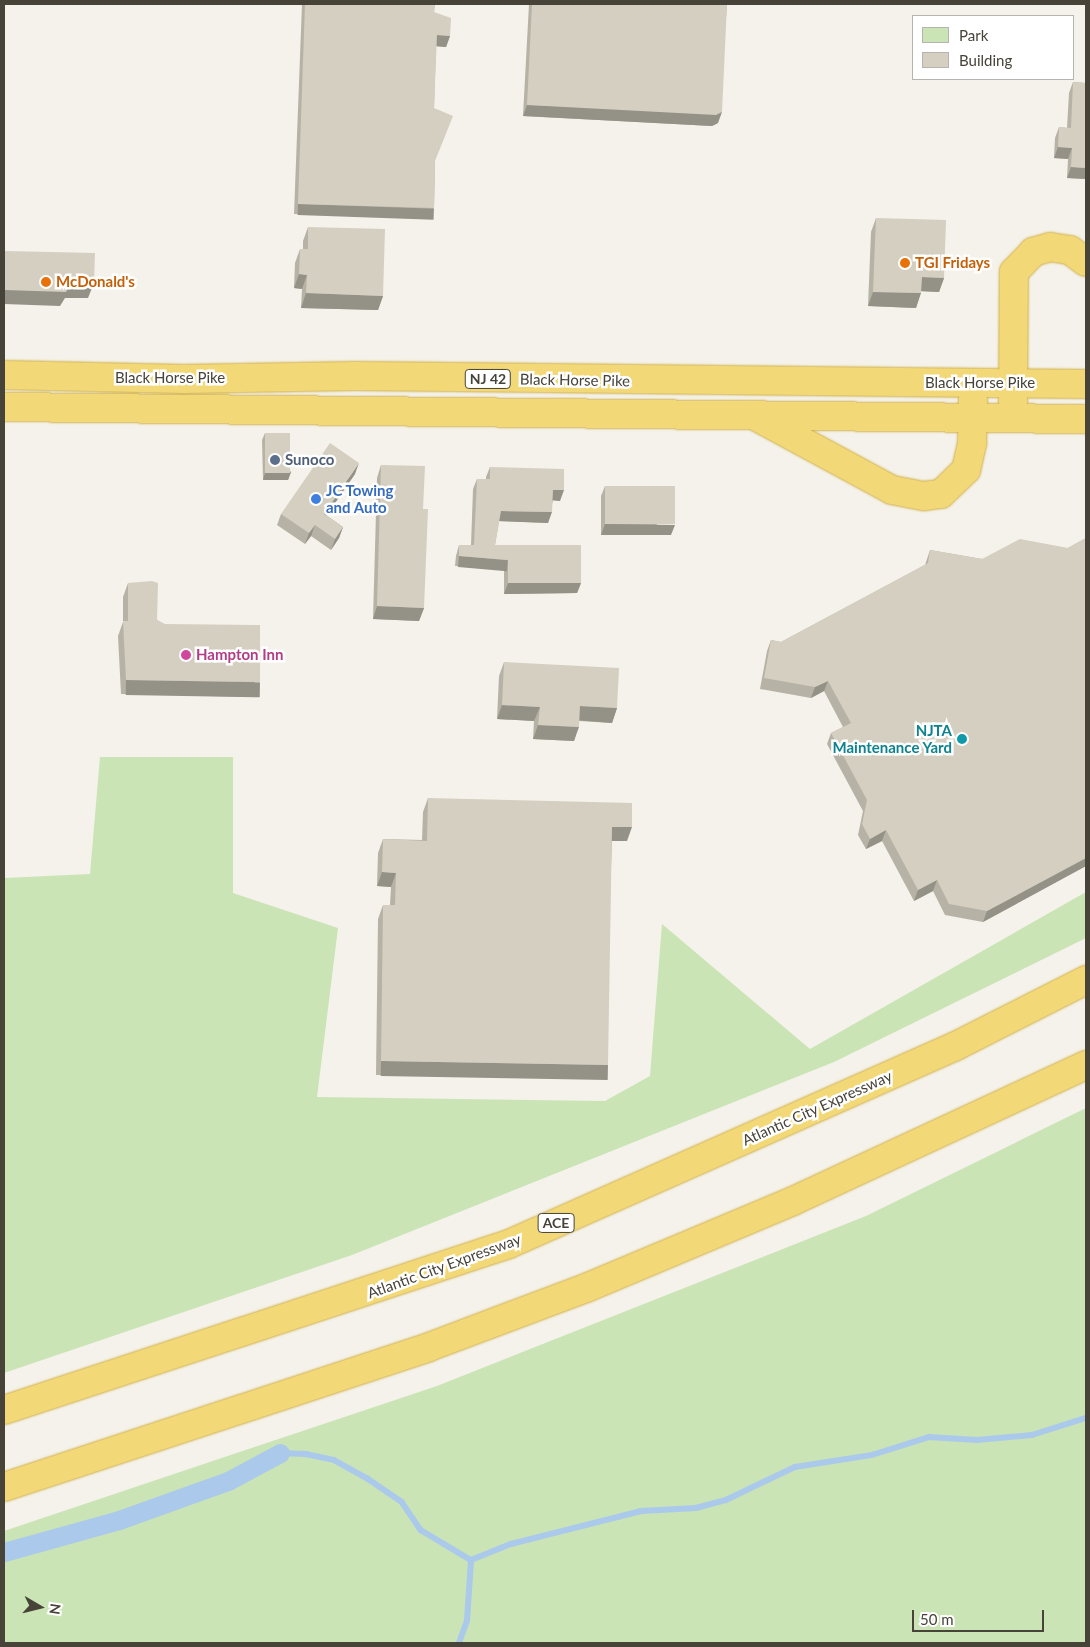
<!DOCTYPE html>
<style>
body{margin:0}
#map{position:relative;width:1090px;height:1647px;overflow:hidden;background:#f4f2ea;font-family:Lato,sans-serif}
div>[style]{position:absolute}
.green>*{inset:0;background:#cae4b6}
.stream>*{height:5.5px;margin:-2.75px;padding:0 2.75px;transform-origin:2.75px;border-radius:2.75px;background:#abc9eb}
.canal>*{height:19px;margin:-9.5px;padding:0 9.5px;transform-origin:9.5px;border-radius:9.5px;background:#abc9eb}
.roads{filter:drop-shadow(0 0 1px #d1af46) drop-shadow(0 0 1px #d1af46)}
.highway>*{height:28px;margin:-14px;padding:0 14px;transform-origin:14px;border-radius:14px;background:#f2d876}
.wall>*{inset:0;background:#b6b2a5}
.shaded-wall>*{inset:0;background:#949186;transform-origin:0 0}
.building>*{inset:0;background:#d4cfc0;transform-origin:0 0}
.dots>*{width:14px;height:14px;translate:-50% -50%;box-sizing:border-box;border:2px solid #fff;border-radius:50%}
span{translate:-50% -50%;white-space:nowrap;text-align:center;line-height:1.15;-webkit-text-stroke:5px #fff;paint-order:stroke}
.shield-label span{padding:1px 4px;background:#fff;border:1px solid;border-radius:4px;-webkit-text-stroke-width:0}
.shield-label{font-size:14px;color:#474339;font-weight:700}
.food-label{font-size:15px;color:#c56008;font-weight:700}
.left{translate:0 -50%;text-align:left}
.street-label{font-size:15px;color:#474339}
.service-label{font-size:15px;color:#4e5e75;font-weight:700}
.shop-label{font-size:15px;color:#366cbe;font-weight:700}
.hotel-label{font-size:15px;color:#b23c85;font-weight:700}
.culture-label{font-size:15px;color:#0d838f;font-weight:700}
.right{translate:-100% -50%;text-align:right}
.frame{position:absolute;inset:0;border:5px solid #474339;pointer-events:none}
.legend{position:absolute;left:912px;top:15px;width:162px;height:65px;box-sizing:border-box;background:#fff;border:1px solid #b5b4b0;margin:0;padding:6px 9px;list-style:none;font-size:15px;color:#474339}
.legend li{display:flex;align-items:center;gap:10px;height:25px}
.legend b{width:25px;border:1px solid #b5b4b0}
.north{position:absolute;left:15px;top:1582px;width:50px;height:50px;-webkit-text-stroke:4px #fff;paint-order:stroke;rotate:98deg;font-size:14px;font-weight:700;line-height:20px;text-align:center;color:#474339}
.north::after{content:'';display:block;margin:auto;width:18px;height:22px;background:#474339;clip-path:polygon(50% 0,100% 100%,50% 72%,0 100%)}
.scale{position:absolute;left:912px;top:1610px;width:132px;height:22px;box-sizing:border-box;border:2px solid #474339;border-top:0;padding-left:6px;font-size:15px;line-height:18px;white-space:nowrap;color:#474339;-webkit-text-stroke:4px #fff;paint-order:stroke}
</style>
<div id="map">
<div class="green">
<div style="clip-path:polygon(100px 757px,233px 757px,233px 893px,338px 928px,317px 1097px,605px 1101px,650px 1076px,662px 924px,810px 1049px,1086px 892px,1086px 938px,834px 1062px,352px 1255px,4px 1373px,4px 878px,90px 874px)"></div>
<div style="clip-path:polygon(1086px 1108px,1086px 1643px,4px 1643px,4px 1531px,437px 1386px,866px 1216px)"></div>
</div>
<div class="stream">
<div style="left:280px;top:1453px;width:26px;rotate:2deg"></div>
<div style="left:306px;top:1454px;width:29px;rotate:12deg"></div>
<div style="left:334px;top:1460px;width:38px;rotate:29deg"></div>
<div style="left:367px;top:1478px;width:42px;rotate:34.4deg"></div>
<div style="left:402px;top:1502px;width:34px;rotate:56deg"></div>
<div style="left:421px;top:1530px;width:58px;rotate:31deg"></div>
<div style="left:471px;top:1560px;width:43px;rotate:-21.8deg"></div>
<div style="left:511px;top:1544px;width:134px;rotate:-14.2deg"></div>
<div style="left:641px;top:1511px;width:55px;rotate:-3.1deg"></div>
<div style="left:696px;top:1508px;width:31px;rotate:-15deg"></div>
<div style="left:726px;top:1500px;width:76px;rotate:-25.6deg"></div>
<div style="left:795px;top:1467px;width:78px;rotate:-8.9deg"></div>
<div style="left:872px;top:1455px;width:60px;rotate:-17.5deg"></div>
<div style="left:929px;top:1437px;width:48px;rotate:3.6deg"></div>
<div style="left:977px;top:1440px;width:55px;rotate:-5.2deg"></div>
<div style="left:1032px;top:1435px;width:57px;rotate:-17.5deg"></div>
<div style="left:459px;top:1643px;width:23px;rotate:-70deg"></div>
<div style="left:467px;top:1621px;width:61px;rotate:-86.2deg"></div>
</div>
<div class="canal">
<div style="left:4px;top:1552px;width:119px;rotate:-15.5deg"></div>
<div style="left:119px;top:1520px;width:116px;rotate:-19.7deg"></div>
<div style="left:228px;top:1481px;width:59px;rotate:-28.3deg"></div>
</div>
<div class="roads">
<div class="highway">
<div style="left:4px;top:375px;width:180px;rotate:1.3deg"></div>
<div style="left:184px;top:379px;width:171px;rotate:-1deg"></div>
<div style="left:355px;top:376px;width:731px;rotate:0.63deg"></div>
<div style="left:1013px;top:402px;width:130px;rotate:-89.6deg"></div>
<div style="left:1014px;top:272px;width:28px;rotate:-46deg"></div>
<div style="left:1033px;top:252px;width:18px;rotate:-16deg"></div>
<div style="left:1050px;top:247px;width:20px;rotate:9deg"></div>
<div style="left:1070px;top:250px;width:20px;rotate:37deg"></div>
<div style="left:4px;top:407px;width:1082px;rotate:0.64deg"></div>
<div style="left:757px;top:417px;width:153px;rotate:28.4deg"></div>
<div style="left:892px;top:490px;width:33px;rotate:11deg"></div>
<div style="left:924px;top:496px;width:17px;rotate:-7deg"></div>
<div style="left:941px;top:494px;width:35px;rotate:-44deg"></div>
<div style="left:966px;top:470px;width:28px;rotate:-77deg"></div>
<div style="left:972px;top:443px;width:44px;rotate:-88.7deg"></div>
<div style="left:4px;top:1410px;width:532px;rotate:-18.2deg"></div>
<div style="left:509px;top:1244px;width:489px;rotate:-23.9deg"></div>
<div style="left:956px;top:1046px;width:146px;rotate:-26.9deg"></div>
<div style="left:4px;top:1487px;width:447px;rotate:-18.2deg"></div>
<div style="left:429px;top:1347px;width:168px;rotate:-20.6deg"></div>
<div style="left:586px;top:1288px;width:225px;rotate:-22.8deg"></div>
<div style="left:793px;top:1201px;width:323px;rotate:-24.9deg"></div>
</div>
</div>
<div class="wall">
<div style="clip-path:polygon(302px 4px,435px 4px,434px 12px,450px 36px,446px 47px,436px 46px,434px 108px,435px 162px,434px 208px,430px 219px,294px 214px)"></div>
<div style="clip-path:polygon(529px 4px,727px 4px,718px 123px,712px 126px,523px 116px)"></div>
<div style="clip-path:polygon(1073px 82px,1086px 83px,1086px 179px,1067px 178px,1068px 159px,1054px 158px,1055px 138px,1059px 127px,1067px 128px,1069px 93px)"></div>
<div style="clip-path:polygon(876px 218px,944px 278px,939px 292px,921px 291px,916px 308px,868px 306px,871px 232px)"></div>
<div style="clip-path:polygon(308px 227px,383px 296px,378px 310px,301px 308px,302px 289px,294px 288px,295px 263px,300px 249px,303px 249px,303px 241px)"></div>
<div style="clip-path:polygon(265px 433px,291px 472px,288px 480px,263px 480px,262px 440px)"></div>
<div style="clip-path:polygon(381px 465px,423px 509px,424px 608px,419px 621px,373px 619px,377px 478px)"></div>
<div style="clip-path:polygon(490px 467px,560px 501px,553px 500px,548px 523px,499px 521px,495px 545px,581px 583px,577px 593px,504px 594px,504px 570px,455px 566px,456px 556px,459px 545px,471px 545px,473px 489px,477px 479px,486px 479px,486px 477px)"></div>
<div style="clip-path:polygon(355px 474px,326px 515px,343px 527px,339px 538px,331px 550px,311px 536px,305px 544px,277px 525px,281px 514px)"></div>
<div style="clip-path:polygon(605px 486px,671px 535px,601px 535px,601px 496px)"></div>
<div style="clip-path:polygon(1086px 538px,1086px 866px,983px 922px,945px 915px,933px 891px,914px 901px,882px 841px,866px 849px,858px 835px,863px 811px,827px 744px,831px 733px,843px 727px,824px 691px,811px 698px,760px 689px,767px 651px,771px 640px,781px 642px,925px 565px,930px 550px,982px 559px,1068px 548px)"></div>
<div style="clip-path:polygon(128px 583px,157px 620px,260px 682px,255px 697px,121px 694px,118px 636px,123px 622px,123px 597px)"></div>
<div style="clip-path:polygon(504px 662px,617px 708px,612px 723px,579px 721px,574px 741px,533px 739px,534px 721px,497px 719px,499px 676px)"></div>
<div style="clip-path:polygon(428px 798px,627px 841px,612px 841px,603px 1079px,376px 1075px,378px 919px,383px 905px,390px 905px,391px 887px,377px 886px,378px 853px,383px 839px,422px 840px,423px 812px)"></div>
</div>
<div class="shaded-wall">
<div style="clip-path:polygon(437px 35px,450px 36px,446px 47px,433px 46px)"></div>
<div style="clip-path:polygon(527px 105px,722px 112px,718px 123px,712px 126px,523px 116px)"></div>
<div style="clip-path:polygon(1058px 147px,1072px 148px,1068px 159px,1054px 158px)"></div>
<div style="clip-path:polygon(1071px 167px,1086px 168px,1086px 179px,1067px 178px)"></div>
<div style="left:298px;top:204px;width:136px;height:11px;rotate:2deg"></div>
<div style="clip-path:polygon(299px 274px,307px 275px,302px 289px,294px 288px)"></div>
<div style="clip-path:polygon(922px 277px,944px 278px,939px 292px,917px 291px)"></div>
<div style="clip-path:polygon(70px 283px,94px 283px,88px 298px,65px 298px,60px 306px,4px 304px,4px 290px)"></div>
<div style="clip-path:polygon(873px 292px,921px 293px,916px 308px,868px 306px)"></div>
<div style="clip-path:polygon(306px 293px,383px 296px,378px 310px,301px 308px)"></div>
<div style="clip-path:polygon(359px 463px,355px 474px,320px 525px,324px 514px)"></div>
<div style="clip-path:polygon(291px 472px,288px 480px,263px 480px,265px 473px)"></div>
<div style="clip-path:polygon(553px 490px,564px 490px,560px 501px,549px 500px)"></div>
<div style="clip-path:polygon(501px 511px,552px 512px,548px 523px,497px 521px)"></div>
<div style="clip-path:polygon(605px 524px,675px 525px,671px 535px,601px 535px)"></div>
<div style="clip-path:polygon(315px 525px,311px 536px,305px 544px,309px 533px)"></div>
<div style="clip-path:polygon(343px 527px,339px 538px,331px 550px,335px 539px)"></div>
<div style="left:459px;top:556px;width:49px;height:11px;rotate:5deg"></div>
<div style="clip-path:polygon(508px 583px,581px 583px,577px 593px,504px 594px)"></div>
<div style="clip-path:polygon(377px 606px,424px 608px,419px 621px,373px 619px)"></div>
<div style="left:126px;top:680px;width:134px;height:15px;rotate:1deg"></div>
<div style="clip-path:polygon(828px 681px,824px 691px,811px 698px,815px 687px)"></div>
<div style="clip-path:polygon(502px 705px,540px 707px,534px 721px,497px 719px)"></div>
<div style="clip-path:polygon(580px 706px,617px 708px,612px 723px,575px 720px)"></div>
<div style="clip-path:polygon(538px 725px,579px 727px,574px 741px,533px 739px)"></div>
<div style="clip-path:polygon(612px 827px,632px 827px,627px 841px,607px 841px)"></div>
<div style="clip-path:polygon(886px 830px,882px 841px,866px 849px,870px 839px)"></div>
<div style="clip-path:polygon(1086px 858px,1086px 866px,983px 922px,987px 911px)"></div>
<div style="clip-path:polygon(382px 872px,396px 873px,391px 887px,377px 886px)"></div>
<div style="clip-path:polygon(937px 880px,933px 891px,914px 901px,918px 890px)"></div>
<div style="left:381px;top:1061px;width:227px;height:15px;rotate:1deg"></div>
</div>
<div class="building">
<div style="clip-path:polygon(305px 4px,435px 4px,434px 12px,451px 18px,450px 36px,437px 35px,434px 108px,453px 116px,435px 161px,434px 208px,298px 204px)"></div>
<div style="clip-path:polygon(532px 4px,727px 4px,722px 112px,716px 115px,527px 105px)"></div>
<div style="clip-path:polygon(1073px 82px,1086px 83px,1086px 168px,1071px 167px,1072px 148px,1058px 147px,1059px 127px,1071px 128px)"></div>
<div style="clip-path:polygon(876px 218px,946px 220px,944px 278px,922px 277px,921px 293px,873px 292px)"></div>
<div style="clip-path:polygon(308px 227px,385px 229px,383px 296px,306px 293px,307px 275px,299px 274px,300px 249px,308px 249px)"></div>
<div style="clip-path:polygon(4px 251px,95px 253px,94px 283px,70px 283px,66px 292px,4px 290px)"></div>
<div style="left:265px;top:433px;width:25px;height:40px"></div>
<div style="clip-path:polygon(330px 443px,359px 463px,324px 514px,343px 527px,335px 539px,315px 525px,309px 533px,281px 514px)"></div>
<div style="clip-path:polygon(381px 465px,425px 466px,423px 509px,428px 509px,424px 608px,377px 606px)"></div>
<div style="clip-path:polygon(490px 467px,564px 469px,564px 490px,553px 490px,552px 512px,501px 511px,495px 545px,581px 545px,581px 583px,508px 583px,508px 560px,459px 556px,459px 545px,474px 545px,477px 479px,490px 479px)"></div>
<div style="left:605px;top:486px;width:70px;height:38px"></div>
<div style="clip-path:polygon(1086px 538px,1086px 858px,987px 911px,949px 904px,937px 880px,918px 890px,886px 830px,870px 839px,862px 824px,867px 800px,831px 733px,851px 723px,828px 681px,815px 687px,764px 678px,771px 640px,781px 642px,928px 563px,930px 550px,982px 559px,1020px 539px,1068px 548px)"></div>
<div style="clip-path:polygon(152px 581px,158px 583px,157px 620px,165px 624px,260px 625px,260px 682px,126px 680px,123px 621px,128px 621px,128px 583px)"></div>
<div style="clip-path:polygon(504px 662px,619px 668px,617px 708px,580px 706px,579px 727px,538px 725px,540px 707px,502px 705px)"></div>
<div style="clip-path:polygon(428px 798px,632px 803px,632px 827px,612px 827px,608px 1065px,381px 1061px,383px 905px,395px 905px,396px 873px,382px 872px,383px 839px,427px 841px)"></div>
</div>
<div class="dots">
<div style="left:905px;top:263px;background:#e8710a"></div>
<div style="left:46px;top:282px;background:#e8710a"></div>
<div style="left:275px;top:460px;background:#5c6f8a"></div>
<div style="left:316px;top:499px;background:#3f7fe0"></div>
<div style="left:186px;top:655px;background:#d1479c"></div>
<div style="left:962px;top:739px;background:#0f9aa8"></div>
</div>
<div class="shield-label">
<span style="left:488px;top:379px">NJ 42</span>
<span style="left:556px;top:1223px">ACE</span>
</div>
<div class="food-label">
<span class="left" style="left:915px;top:263px">TGI Fridays</span>
<span class="left" style="left:56px;top:282px">McDonald's</span>
</div>
<div class="street-label">
<span style="left:170px;top:378px">Black Horse Pike</span>
<span style="left:575px;top:380px;rotate:1deg">Black Horse Pike</span>
<span style="left:980px;top:383px">Black Horse Pike</span>
<span style="left:817px;top:1108px;rotate:-24deg">Atlantic City Expressway</span>
<span style="left:444px;top:1266px;rotate:-20deg">Atlantic City Expressway</span>
</div>
<div class="service-label">
<span class="left" style="left:285px;top:460px">Sunoco</span>
</div>
<div class="shop-label">
<span class="left" style="left:326px;top:499px">JC Towing<br>and Auto</span>
</div>
<div class="hotel-label">
<span class="left" style="left:196px;top:655px">Hampton Inn</span>
</div>
<div class="culture-label">
<span class="right" style="left:952px;top:739px">NJTA<br>Maintenance Yard</span>
</div>
<div class="frame"></div>
<ul class="legend">
<li><b style="height:14px;background:#cae4b6"></b>Park</li>
<li><b style="height:14px;background:#d4cfc0"></b>Building</li>
</ul>
<div class="north">N</div>
<div class="scale">50 m</div>
</div>
